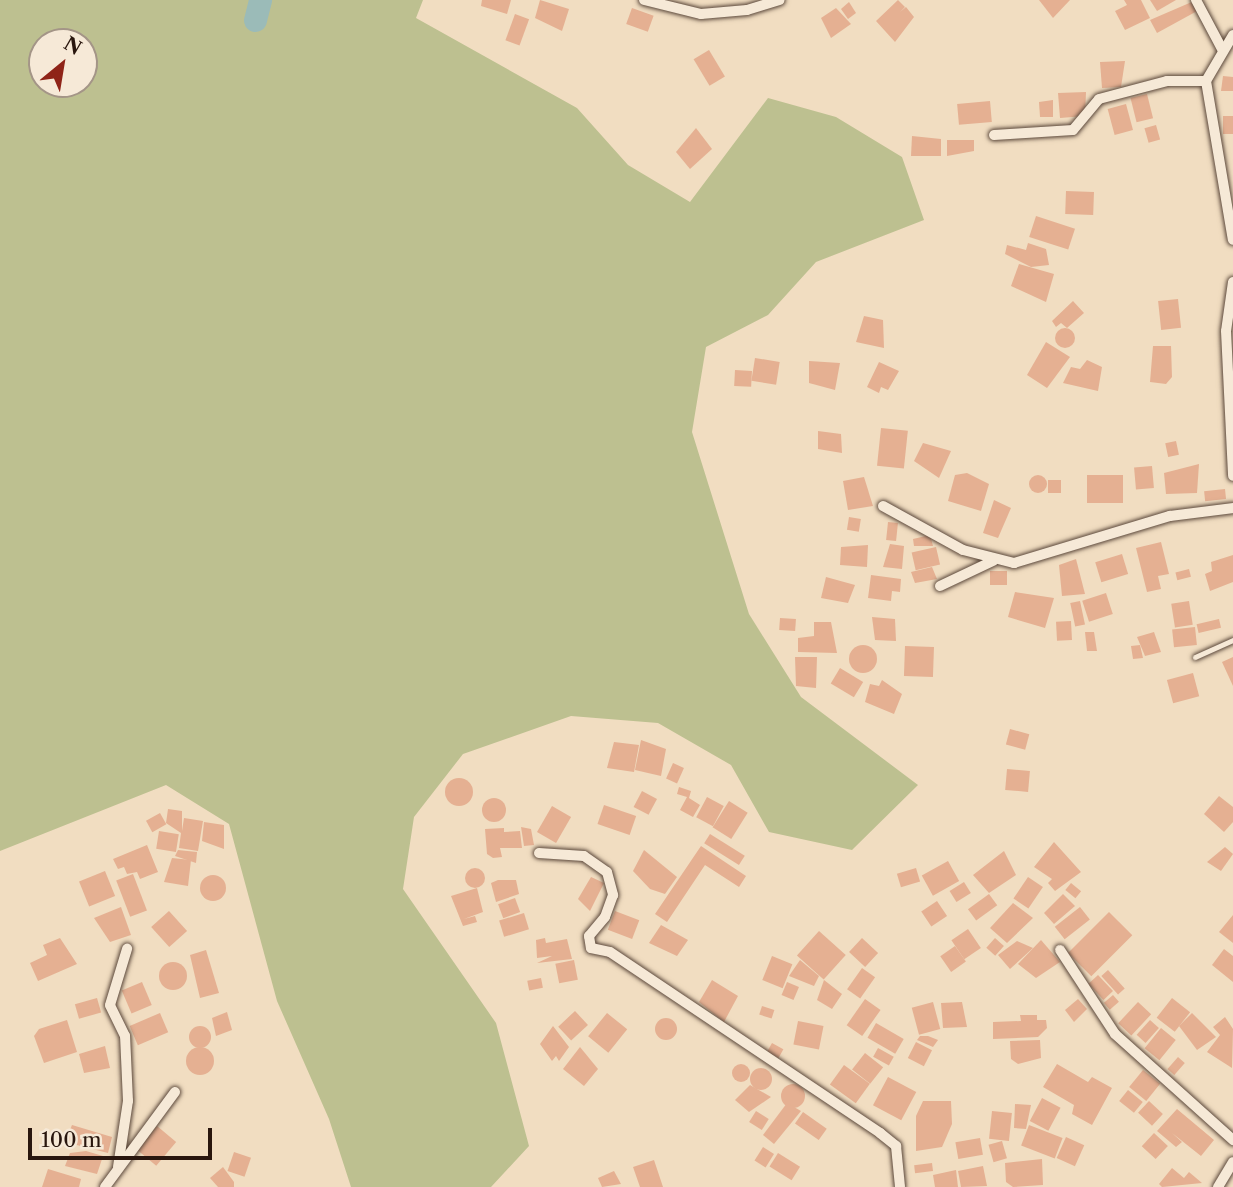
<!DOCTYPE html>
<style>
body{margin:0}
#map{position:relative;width:1233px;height:1187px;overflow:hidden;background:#f1ddc1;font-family:"Libre Caslon Text",serif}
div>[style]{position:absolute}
.green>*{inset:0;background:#bdc090}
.river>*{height:23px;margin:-11.5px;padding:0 11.5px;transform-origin:11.5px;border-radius:11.5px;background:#9bbbb8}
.building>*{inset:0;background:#e5b092;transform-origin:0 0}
.round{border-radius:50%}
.roads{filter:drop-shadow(0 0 2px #5b483b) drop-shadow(0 0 2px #5b483b)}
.lane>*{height:5px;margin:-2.5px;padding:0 2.5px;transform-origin:2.5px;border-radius:2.5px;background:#f6e9d7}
.street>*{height:10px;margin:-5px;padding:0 5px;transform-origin:5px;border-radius:5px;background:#f6e9d7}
span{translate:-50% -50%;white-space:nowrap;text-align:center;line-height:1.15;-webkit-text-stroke:6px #f6e9d7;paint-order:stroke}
.north{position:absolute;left:28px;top:28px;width:70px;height:70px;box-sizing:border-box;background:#f6e9d7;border:2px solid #a49587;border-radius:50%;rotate:30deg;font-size:19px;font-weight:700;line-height:28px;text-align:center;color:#29160e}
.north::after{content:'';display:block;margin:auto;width:24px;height:32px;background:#8f2418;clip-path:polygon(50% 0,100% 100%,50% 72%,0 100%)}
.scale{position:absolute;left:28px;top:1128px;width:184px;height:32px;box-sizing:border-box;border:4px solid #29160e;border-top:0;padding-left:9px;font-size:21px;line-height:24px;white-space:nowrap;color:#29160e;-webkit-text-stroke:5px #f6e9d7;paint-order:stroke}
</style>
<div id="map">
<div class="green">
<div style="clip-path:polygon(evenodd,0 0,423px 0,416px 18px,577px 108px,628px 165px,690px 202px,768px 98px,836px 117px,902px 157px,924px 220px,816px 262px,768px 315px,706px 347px,692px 432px,749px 614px,801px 697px,918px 785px,852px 850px,769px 832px,731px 765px,658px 723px,571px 716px,463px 754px,414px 817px,403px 889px,496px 1023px,529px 1146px,491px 1187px,351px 1187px,329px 1119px,277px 1001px,229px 824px,166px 785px,0 851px,0 0,42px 42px,84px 42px,84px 84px,42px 84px,42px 42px)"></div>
</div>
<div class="river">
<div style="left:255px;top:20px;width:21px;rotate:-76deg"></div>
</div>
<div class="building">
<div style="clip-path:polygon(482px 0,511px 0,507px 14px,481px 6px)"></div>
<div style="clip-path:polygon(540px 0,569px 9px,562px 31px,535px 18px)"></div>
<div style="clip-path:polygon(898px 0,905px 7px,900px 12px,906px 7px,914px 17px,895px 42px,876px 21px)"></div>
<div style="clip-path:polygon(1039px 0,1070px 0,1053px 18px)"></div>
<div style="clip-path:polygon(1124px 0,1141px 0,1150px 18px,1125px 30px,1115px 11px,1127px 5px)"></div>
<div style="clip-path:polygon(1150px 0,1176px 0,1157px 11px)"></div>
<div style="clip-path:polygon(1194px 1px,1199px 10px,1157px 33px,1150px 20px)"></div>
<div style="clip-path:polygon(849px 2px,856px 13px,848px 19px,841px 9px)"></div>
<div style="left:632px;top:8px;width:23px;height:17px;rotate:20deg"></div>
<div style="clip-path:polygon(836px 8px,851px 24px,831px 38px,821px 18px)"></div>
<div style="left:515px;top:14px;width:15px;height:28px;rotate:20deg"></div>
<div style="left:709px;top:50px;width:31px;height:18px;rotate:59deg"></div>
<div style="clip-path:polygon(1125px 61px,1121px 87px,1102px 88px,1100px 62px)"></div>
<div style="clip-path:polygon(1223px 76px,1233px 77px,1233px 91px,1221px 91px)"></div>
<div style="clip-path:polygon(1086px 92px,1085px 116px,1060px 118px,1058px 93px)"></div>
<div style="left:1147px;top:94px;width:25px;height:17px;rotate:76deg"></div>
<div style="clip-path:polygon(1053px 100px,1053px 117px,1040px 117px,1039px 102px)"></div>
<div style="left:990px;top:101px;width:21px;height:33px;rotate:85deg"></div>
<div style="left:1126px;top:104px;width:27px;height:19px;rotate:75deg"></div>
<div style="left:1223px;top:116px;width:10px;height:18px"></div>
<div style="left:1156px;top:125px;width:15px;height:12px;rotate:74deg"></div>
<div style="clip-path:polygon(696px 128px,712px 149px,690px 169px,676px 152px)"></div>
<div style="clip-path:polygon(912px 136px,941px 139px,941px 156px,911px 156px)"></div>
<div style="clip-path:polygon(947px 140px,974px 140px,974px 151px,947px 156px)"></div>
<div style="left:1066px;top:191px;width:28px;height:23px;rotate:2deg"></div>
<div style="left:1036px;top:216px;width:41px;height:22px;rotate:18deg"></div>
<div style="clip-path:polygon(1028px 243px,1046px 249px,1049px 265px,1031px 267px,1005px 254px,1007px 245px,1026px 250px)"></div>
<div style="clip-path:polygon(1019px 264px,1054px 274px,1046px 302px,1011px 286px)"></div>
<div style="left:1178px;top:299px;width:29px;height:20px;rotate:84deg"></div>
<div style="clip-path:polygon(1073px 301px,1084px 313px,1067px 328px,1061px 323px,1056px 327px,1052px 321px)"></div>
<div style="clip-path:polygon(864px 316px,883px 320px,884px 348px,856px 342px)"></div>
<div class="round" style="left:1055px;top:328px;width:20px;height:20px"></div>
<div style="clip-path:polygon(1046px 342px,1070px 357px,1047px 388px,1027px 375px)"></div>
<div style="clip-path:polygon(1153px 346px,1171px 346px,1172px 377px,1166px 384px,1150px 382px)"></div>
<div style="left:755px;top:358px;width:25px;height:23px;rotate:9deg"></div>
<div style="clip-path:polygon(1087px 360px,1102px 367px,1098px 391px,1063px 383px,1071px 367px,1080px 369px)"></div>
<div style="clip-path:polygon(809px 361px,840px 363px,835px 390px,809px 383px)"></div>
<div style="clip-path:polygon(879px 362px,899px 371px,888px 390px,881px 387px,879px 393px,867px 387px)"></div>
<div style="left:735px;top:370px;width:17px;height:16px;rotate:3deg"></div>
<div style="left:881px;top:428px;width:27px;height:38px;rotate:6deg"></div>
<div style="clip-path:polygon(818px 431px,841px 434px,842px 453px,818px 449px)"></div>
<div style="left:1176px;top:441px;width:14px;height:11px;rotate:78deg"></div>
<div style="clip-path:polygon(923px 443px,951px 451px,939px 478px,914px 461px)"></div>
<div style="clip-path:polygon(1199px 464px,1197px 493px,1166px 494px,1164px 473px)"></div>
<div style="left:1152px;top:466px;width:22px;height:18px;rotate:85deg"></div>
<div style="clip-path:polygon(967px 473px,989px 484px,981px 511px,948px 501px,955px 475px)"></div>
<div style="left:1087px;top:475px;width:36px;height:28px"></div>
<div class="round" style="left:1029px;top:475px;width:18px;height:18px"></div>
<div style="clip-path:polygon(864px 477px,873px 506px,848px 510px,843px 481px)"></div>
<div style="left:1048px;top:480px;width:13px;height:13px"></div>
<div style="left:1225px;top:489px;width:10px;height:21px;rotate:84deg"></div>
<div style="clip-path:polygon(994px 500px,1011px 508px,998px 538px,983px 533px)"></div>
<div style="left:849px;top:517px;width:12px;height:13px;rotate:9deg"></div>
<div style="left:888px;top:522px;width:10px;height:18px;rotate:6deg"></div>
<div style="clip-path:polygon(930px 535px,933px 546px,914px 546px,913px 539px)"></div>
<div style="clip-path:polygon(1161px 542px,1169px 574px,1158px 576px,1161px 589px,1147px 592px,1136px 548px)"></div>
<div style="clip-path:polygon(890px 544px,904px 546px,902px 569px,883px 567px)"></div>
<div style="clip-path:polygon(868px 545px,867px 567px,840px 565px,841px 547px)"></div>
<div style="left:936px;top:547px;width:18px;height:25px;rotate:77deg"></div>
<div style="left:1122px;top:554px;width:21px;height:28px;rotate:73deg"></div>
<div style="clip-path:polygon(1233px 555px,1233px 582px,1210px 591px,1205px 574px,1212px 571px,1211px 562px)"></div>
<div style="clip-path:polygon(1076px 559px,1085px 594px,1062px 596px,1059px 565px)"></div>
<div style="clip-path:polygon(932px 567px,937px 579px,915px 583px,911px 572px)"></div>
<div style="left:1189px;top:569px;width:8px;height:14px;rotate:76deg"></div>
<div style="left:1007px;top:571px;width:14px;height:17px;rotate:90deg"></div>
<div style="clip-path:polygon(871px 575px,901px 579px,900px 592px,892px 591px,891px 601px,868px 598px)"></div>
<div style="clip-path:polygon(826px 577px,855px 585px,848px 603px,821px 598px)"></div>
<div style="clip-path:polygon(1015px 592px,1054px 598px,1045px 628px,1008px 617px)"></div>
<div style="left:1106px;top:593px;width:22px;height:25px;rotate:72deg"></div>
<div style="left:1080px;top:601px;width:24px;height:10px;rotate:78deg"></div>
<div style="left:1189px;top:601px;width:24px;height:18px;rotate:81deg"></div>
<div style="clip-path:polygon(872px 617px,895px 619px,896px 641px,875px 640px)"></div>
<div style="left:780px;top:618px;width:16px;height:12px;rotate:4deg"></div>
<div style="left:1219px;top:619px;width:9px;height:23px;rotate:77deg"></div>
<div style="left:1071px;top:621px;width:19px;height:15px;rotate:87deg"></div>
<div style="clip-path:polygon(814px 622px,831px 622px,837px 653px,798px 652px,798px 638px,814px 636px)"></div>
<div style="left:1195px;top:627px;width:18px;height:23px;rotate:84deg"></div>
<div style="clip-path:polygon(1085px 632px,1094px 632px,1097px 651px,1087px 651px)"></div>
<div style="clip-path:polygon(1154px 632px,1161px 652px,1145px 656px,1137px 637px)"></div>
<div style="clip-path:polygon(1140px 645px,1143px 658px,1133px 659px,1131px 646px)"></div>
<div class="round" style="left:849px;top:645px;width:28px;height:28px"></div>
<div style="left:905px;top:646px;width:29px;height:30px;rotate:2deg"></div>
<div style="clip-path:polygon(795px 657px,817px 657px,816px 688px,796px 686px)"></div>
<div style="clip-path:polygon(1233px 657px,1233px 686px,1222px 662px)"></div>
<div style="left:840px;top:668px;width:27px;height:18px;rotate:31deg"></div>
<div style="left:1193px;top:673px;width:24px;height:27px;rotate:75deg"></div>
<div style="clip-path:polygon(882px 680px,902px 694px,894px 714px,865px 702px,870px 684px,879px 686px)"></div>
<div style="left:1010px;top:729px;width:20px;height:16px;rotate:15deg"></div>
<div style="clip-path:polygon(641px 740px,666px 749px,661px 776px,635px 770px)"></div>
<div style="clip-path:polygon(614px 742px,639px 745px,634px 772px,607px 768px)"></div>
<div style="left:673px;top:763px;width:12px;height:17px;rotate:24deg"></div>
<div style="left:1007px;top:769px;width:23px;height:21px;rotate:5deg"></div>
<div class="round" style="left:445px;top:778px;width:28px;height:28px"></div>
<div style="clip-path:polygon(679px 787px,691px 791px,689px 798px,700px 805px,693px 817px,680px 810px,687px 797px,677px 794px)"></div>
<div style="left:642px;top:791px;width:17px;height:18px;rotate:28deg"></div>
<div style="clip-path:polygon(1219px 796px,1233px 807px,1233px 822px,1224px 832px,1204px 814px)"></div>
<div style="left:707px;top:797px;width:19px;height:23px;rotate:28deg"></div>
<div class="round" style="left:482px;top:798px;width:24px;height:24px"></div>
<div style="left:729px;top:801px;width:22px;height:31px;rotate:32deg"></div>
<div style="left:604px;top:805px;width:34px;height:20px;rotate:19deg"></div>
<div style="left:552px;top:806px;width:22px;height:30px;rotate:30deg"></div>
<div style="clip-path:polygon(168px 809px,182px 811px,182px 831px,184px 818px,203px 821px,198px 851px,179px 848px,181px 833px,166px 823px)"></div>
<div style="left:160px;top:813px;width:13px;height:16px;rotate:61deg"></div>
<div style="clip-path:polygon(204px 822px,224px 825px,224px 849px,202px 841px)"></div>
<div style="clip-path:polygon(521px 827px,531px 829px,534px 845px,524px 846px)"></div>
<div style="clip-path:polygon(504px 828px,504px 832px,520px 831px,522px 848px,500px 848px,502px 857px,493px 858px,487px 854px,485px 829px)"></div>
<div style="left:159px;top:831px;width:20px;height:18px;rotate:9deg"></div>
<div style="left:710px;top:834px;width:41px;height:11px;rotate:32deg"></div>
<div style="clip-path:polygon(1054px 842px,1081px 872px,1055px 891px,1048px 883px,1052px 879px,1034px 867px)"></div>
<div style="clip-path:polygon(147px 845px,158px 872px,140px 879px,137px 872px,127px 874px,124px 867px,118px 869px,113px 859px)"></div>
<div style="clip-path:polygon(701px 846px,746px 876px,739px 887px,705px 865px,667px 922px,655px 914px)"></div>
<div style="clip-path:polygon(1225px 847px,1233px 854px,1221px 871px,1207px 862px)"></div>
<div style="clip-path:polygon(178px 850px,197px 852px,196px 863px,175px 856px)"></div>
<div style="clip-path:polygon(644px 850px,677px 877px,665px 894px,650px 889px,633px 871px)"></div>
<div style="clip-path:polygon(1004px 851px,1016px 875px,989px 893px,973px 875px)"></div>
<div style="clip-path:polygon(172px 858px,191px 860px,188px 886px,164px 882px)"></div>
<div style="left:948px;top:861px;width:23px;height:30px;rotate:61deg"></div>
<div class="round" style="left:465px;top:868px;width:20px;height:20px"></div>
<div style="left:916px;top:868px;width:14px;height:20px;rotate:73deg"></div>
<div style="left:105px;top:871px;width:27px;height:28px;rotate:68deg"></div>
<div style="left:133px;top:874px;width:39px;height:18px;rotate:69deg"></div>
<div class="round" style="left:200px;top:875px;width:26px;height:26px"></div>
<div style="clip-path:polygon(591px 877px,604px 883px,590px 911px,578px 899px)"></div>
<div style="left:1028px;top:877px;width:18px;height:26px;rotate:34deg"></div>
<div style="clip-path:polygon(498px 880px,516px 880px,519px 894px,496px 902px,491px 883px)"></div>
<div style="left:964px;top:882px;width:13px;height:17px;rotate:58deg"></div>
<div style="left:1071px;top:883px;width:13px;height:9px;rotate:39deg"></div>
<div style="clip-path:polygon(477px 888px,483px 912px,464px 919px,475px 916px,477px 922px,463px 926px,451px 896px)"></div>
<div style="left:989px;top:894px;width:14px;height:26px;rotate:54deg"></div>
<div style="clip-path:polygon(1063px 894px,1075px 906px,1054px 924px,1044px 913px)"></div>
<div style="left:515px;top:898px;width:15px;height:18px;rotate:70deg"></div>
<div style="left:937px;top:901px;width:18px;height:19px;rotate:56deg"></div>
<div style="clip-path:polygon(1013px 903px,1033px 918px,1007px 943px,990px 928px)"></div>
<div style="clip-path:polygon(121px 907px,131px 935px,110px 942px,94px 918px)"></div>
<div style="left:1080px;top:907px;width:16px;height:32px;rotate:52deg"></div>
<div style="left:169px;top:911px;width:27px;height:24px;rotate:48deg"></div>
<div style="left:615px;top:911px;width:26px;height:20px;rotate:21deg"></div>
<div style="left:1109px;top:912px;width:33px;height:58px;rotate:45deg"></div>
<div style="left:524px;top:913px;width:17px;height:26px;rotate:73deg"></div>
<div style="clip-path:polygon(1233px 915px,1233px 943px,1219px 932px)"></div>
<div style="clip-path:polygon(661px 925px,688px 940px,677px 956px,649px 943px)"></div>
<div style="left:968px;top:929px;width:23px;height:20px;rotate:56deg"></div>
<div style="left:819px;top:931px;width:36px;height:33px;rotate:42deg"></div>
<div style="clip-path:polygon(60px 938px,77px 964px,38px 981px,30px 963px,47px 955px,43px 945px)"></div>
<div style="clip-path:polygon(545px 938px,546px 943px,567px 939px,572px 959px,537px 963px,552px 956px,537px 958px,536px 940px)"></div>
<div style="left:862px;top:938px;width:22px;height:19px;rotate:43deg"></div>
<div style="left:995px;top:938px;width:12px;height:13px;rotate:42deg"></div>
<div style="clip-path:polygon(1041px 940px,1060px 962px,1036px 978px,1018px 964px)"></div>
<div style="clip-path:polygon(1017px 941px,1033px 948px,1010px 969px,998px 955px)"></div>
<div style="left:955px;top:946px;width:19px;height:18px;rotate:55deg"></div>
<div style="clip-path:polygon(1224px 949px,1233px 956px,1233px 982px,1212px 965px)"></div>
<div style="clip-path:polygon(206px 950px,219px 993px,200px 998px,190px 955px)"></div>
<div style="left:772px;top:956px;width:22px;height:26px;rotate:22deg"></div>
<div style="left:574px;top:960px;width:20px;height:19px;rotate:79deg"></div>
<div style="clip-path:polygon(800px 960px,819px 976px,814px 986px,789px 976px)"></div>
<div class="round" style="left:159px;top:962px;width:28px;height:28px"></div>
<div style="left:862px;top:968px;width:16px;height:26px;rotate:35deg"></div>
<div style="left:1108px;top:970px;width:25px;height:9px;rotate:48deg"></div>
<div style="left:1098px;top:975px;width:22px;height:13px;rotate:47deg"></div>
<div style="left:541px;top:978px;width:10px;height:14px;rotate:79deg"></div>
<div style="clip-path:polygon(712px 980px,738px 996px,724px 1022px,699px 1002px)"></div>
<div style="clip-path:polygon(824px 980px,842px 994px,832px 1009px,817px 1000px)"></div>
<div style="left:142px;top:982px;width:25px;height:22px;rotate:67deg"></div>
<div style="left:787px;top:982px;width:13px;height:14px;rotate:23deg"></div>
<div style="left:1113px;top:995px;width:9px;height:12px;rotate:49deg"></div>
<div style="left:97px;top:998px;width:15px;height:23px;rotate:74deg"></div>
<div style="left:1172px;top:998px;width:23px;height:25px;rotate:38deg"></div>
<div style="left:865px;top:999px;width:19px;height:32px;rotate:35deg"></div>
<div style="clip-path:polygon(1078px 999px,1087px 1009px,1074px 1022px,1065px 1010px)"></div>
<div style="left:933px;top:1002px;width:28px;height:22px;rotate:75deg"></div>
<div style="clip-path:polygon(962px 1002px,967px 1027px,943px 1028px,941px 1003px)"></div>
<div style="left:1138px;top:1002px;width:18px;height:29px;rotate:43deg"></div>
<div style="left:762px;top:1006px;width:13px;height:9px;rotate:18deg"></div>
<div style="left:575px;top:1011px;width:19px;height:23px;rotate:47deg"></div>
<div style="clip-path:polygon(227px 1012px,232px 1030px,216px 1036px,212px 1018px)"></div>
<div style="left:160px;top:1013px;width:21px;height:33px;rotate:67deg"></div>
<div style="left:607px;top:1013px;width:26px;height:30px;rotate:39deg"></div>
<div style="clip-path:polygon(1192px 1013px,1216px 1037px,1197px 1050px,1179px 1026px)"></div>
<div style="clip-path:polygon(1020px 1015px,1037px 1015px,1037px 1020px,1046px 1020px,1047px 1028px,1038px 1037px,993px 1039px,993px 1022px,1021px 1021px)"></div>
<div style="clip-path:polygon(1225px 1017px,1233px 1029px,1232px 1068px,1207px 1052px,1220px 1035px,1213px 1027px)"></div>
<div class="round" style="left:655px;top:1018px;width:22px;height:22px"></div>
<div style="clip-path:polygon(67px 1020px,77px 1052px,44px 1063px,34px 1036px,39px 1029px)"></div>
<div style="left:1150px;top:1020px;width:12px;height:20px;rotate:42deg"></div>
<div style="left:798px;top:1021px;width:26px;height:24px;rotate:11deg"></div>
<div style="left:876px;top:1023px;width:32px;height:17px;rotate:30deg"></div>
<div class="round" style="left:189px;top:1026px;width:22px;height:22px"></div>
<div style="clip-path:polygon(553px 1026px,569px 1047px,559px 1061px,556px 1056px,552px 1061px,540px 1044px)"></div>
<div style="left:1161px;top:1028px;width:19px;height:26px;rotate:39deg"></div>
<div style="clip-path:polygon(920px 1036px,928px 1036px,938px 1040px,933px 1047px,917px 1040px)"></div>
<div style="clip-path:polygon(1040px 1040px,1041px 1058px,1018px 1064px,1011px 1059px,1010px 1041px)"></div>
<div style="left:916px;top:1042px;width:18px;height:18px;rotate:27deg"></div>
<div style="left:772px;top:1043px;width:13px;height:10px;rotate:29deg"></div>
<div style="clip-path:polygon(105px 1046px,110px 1068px,84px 1073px,79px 1054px)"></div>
<div style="clip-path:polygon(580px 1047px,598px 1069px,584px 1086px,563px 1069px)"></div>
<div class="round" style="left:186px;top:1047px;width:28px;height:28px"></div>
<div style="left:878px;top:1048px;width:18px;height:10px;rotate:29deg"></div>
<div style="left:865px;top:1053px;width:23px;height:21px;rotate:38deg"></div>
<div style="left:1178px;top:1057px;width:9px;height:16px;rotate:41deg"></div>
<div style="clip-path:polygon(1057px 1064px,1088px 1082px,1092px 1077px,1112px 1088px,1092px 1125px,1072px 1114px,1074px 1105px,1043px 1087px)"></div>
<div class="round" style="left:732px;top:1064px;width:18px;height:18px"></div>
<div style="left:844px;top:1065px;width:32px;height:24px;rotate:36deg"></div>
<div class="round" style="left:750px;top:1068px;width:22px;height:22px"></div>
<div style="left:1143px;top:1070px;width:22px;height:22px;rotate:39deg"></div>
<div style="left:888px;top:1077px;width:32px;height:32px;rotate:28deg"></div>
<div class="round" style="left:781px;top:1084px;width:24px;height:24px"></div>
<div style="clip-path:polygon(750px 1085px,771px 1097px,749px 1112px,735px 1100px)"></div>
<div style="left:1128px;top:1090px;width:19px;height:14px;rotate:39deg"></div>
<div style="left:1042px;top:1098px;width:21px;height:26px;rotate:28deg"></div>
<div style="clip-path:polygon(923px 1101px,951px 1101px,952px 1124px,942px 1147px,916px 1151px,916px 1116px)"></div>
<div style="left:1149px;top:1101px;width:19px;height:16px;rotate:43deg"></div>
<div style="clip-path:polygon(787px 1103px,801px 1111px,774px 1144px,763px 1135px)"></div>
<div style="clip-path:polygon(1015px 1104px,1031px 1105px,1026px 1129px,1014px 1128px)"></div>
<div style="clip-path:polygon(1177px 1109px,1214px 1140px,1201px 1156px,1172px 1133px,1182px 1142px,1176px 1147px,1157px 1131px)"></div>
<div style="left:756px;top:1111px;width:15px;height:13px;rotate:32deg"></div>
<div style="left:992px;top:1111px;width:20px;height:28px;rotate:6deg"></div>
<div style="left:803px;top:1112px;width:29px;height:14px;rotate:35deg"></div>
<div style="clip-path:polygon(72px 1125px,112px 1137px,108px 1153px,65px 1142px)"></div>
<div style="left:1029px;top:1125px;width:36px;height:22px;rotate:21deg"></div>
<div style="left:157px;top:1126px;width:25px;height:31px;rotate:40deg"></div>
<div style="left:1154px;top:1133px;width:19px;height:18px;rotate:43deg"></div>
<div style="left:1066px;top:1137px;width:20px;height:23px;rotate:24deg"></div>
<div style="left:980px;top:1138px;width:17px;height:25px;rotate:80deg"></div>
<div style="left:1002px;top:1141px;width:18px;height:14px;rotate:74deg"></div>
<div style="left:763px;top:1147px;width:13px;height:16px;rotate:32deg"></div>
<div style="clip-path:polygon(86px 1151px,103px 1156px,97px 1174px,65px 1166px,70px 1153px)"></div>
<div style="left:234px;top:1152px;width:18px;height:20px;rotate:19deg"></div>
<div style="left:778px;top:1153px;width:26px;height:16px;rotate:32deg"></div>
<div style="clip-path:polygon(1042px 1159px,1043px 1185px,1013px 1187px,1006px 1182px,1005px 1163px)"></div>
<div style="clip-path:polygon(654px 1160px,663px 1187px,640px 1187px,633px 1167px)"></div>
<div style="left:932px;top:1163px;width:8px;height:18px;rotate:83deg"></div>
<div style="clip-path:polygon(983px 1166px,987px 1186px,961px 1187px,958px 1171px)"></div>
<div style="clip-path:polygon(223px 1167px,234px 1182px,234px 1187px,218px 1187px,210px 1178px)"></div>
<div style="clip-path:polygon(1172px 1168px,1184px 1178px,1189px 1172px,1202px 1183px,1162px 1187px,1159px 1184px)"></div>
<div style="clip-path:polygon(48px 1169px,81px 1179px,79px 1187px,42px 1187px)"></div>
<div style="clip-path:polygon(956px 1170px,958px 1187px,935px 1187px,933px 1175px)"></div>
<div style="clip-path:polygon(614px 1171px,621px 1184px,602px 1187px,598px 1178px)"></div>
</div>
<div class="roads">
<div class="lane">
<div style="left:1195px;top:657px;width:42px;rotate:-24.1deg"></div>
</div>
<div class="street">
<div style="left:644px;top:0;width:59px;rotate:13.8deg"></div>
<div style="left:701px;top:14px;width:46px;rotate:-5deg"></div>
<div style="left:747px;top:10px;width:34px;rotate:-17deg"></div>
<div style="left:1196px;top:0;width:55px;rotate:62deg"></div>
<div style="left:1233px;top:35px;width:53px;rotate:120.4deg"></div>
<div style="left:1206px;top:81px;width:161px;rotate:80.4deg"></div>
<div style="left:994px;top:135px;width:79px;rotate:-3.6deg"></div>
<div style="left:1073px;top:130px;width:40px;rotate:-50deg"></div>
<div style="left:1099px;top:99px;width:70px;rotate:-14.8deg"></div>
<div style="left:1167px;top:81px;width:39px"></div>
<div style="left:1233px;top:282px;width:49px;rotate:98.1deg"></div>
<div style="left:1226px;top:331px;width:145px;rotate:87.2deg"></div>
<div style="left:883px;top:506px;width:91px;rotate:28.8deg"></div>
<div style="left:963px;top:550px;width:53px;rotate:14.3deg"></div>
<div style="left:1014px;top:563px;width:163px;rotate:-16.8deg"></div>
<div style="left:1170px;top:516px;width:64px;rotate:-7.2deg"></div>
<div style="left:940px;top:586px;width:59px;rotate:-25.3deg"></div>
<div style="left:539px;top:853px;width:45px;rotate:3.8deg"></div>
<div style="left:584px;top:856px;width:28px;rotate:35deg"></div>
<div style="left:607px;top:872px;width:24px;rotate:75deg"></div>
<div style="left:613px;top:895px;width:23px;rotate:110deg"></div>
<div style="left:605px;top:917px;width:25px;rotate:130deg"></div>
<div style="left:589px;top:936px;width:12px;rotate:81deg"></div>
<div style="left:591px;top:948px;width:19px;rotate:12deg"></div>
<div style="left:610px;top:952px;width:325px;rotate:33.8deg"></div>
<div style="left:880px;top:1133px;width:21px;rotate:39deg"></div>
<div style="left:896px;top:1146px;width:41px;rotate:84.4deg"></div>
<div style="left:1060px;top:950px;width:100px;rotate:56.8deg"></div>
<div style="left:1115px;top:1034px;width:159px;rotate:41.9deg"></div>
<div style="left:118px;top:1167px;width:67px;rotate:-81.4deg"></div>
<div style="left:128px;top:1101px;width:65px;rotate:-92.6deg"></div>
<div style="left:125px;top:1036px;width:34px;rotate:-116deg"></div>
<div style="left:110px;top:1005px;width:59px;rotate:-73.1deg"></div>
<div style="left:105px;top:1187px;width:118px;rotate:-53.6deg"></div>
<div style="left:1218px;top:1187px;width:29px;rotate:-59deg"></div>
</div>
</div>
<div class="north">N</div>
<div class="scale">100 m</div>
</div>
